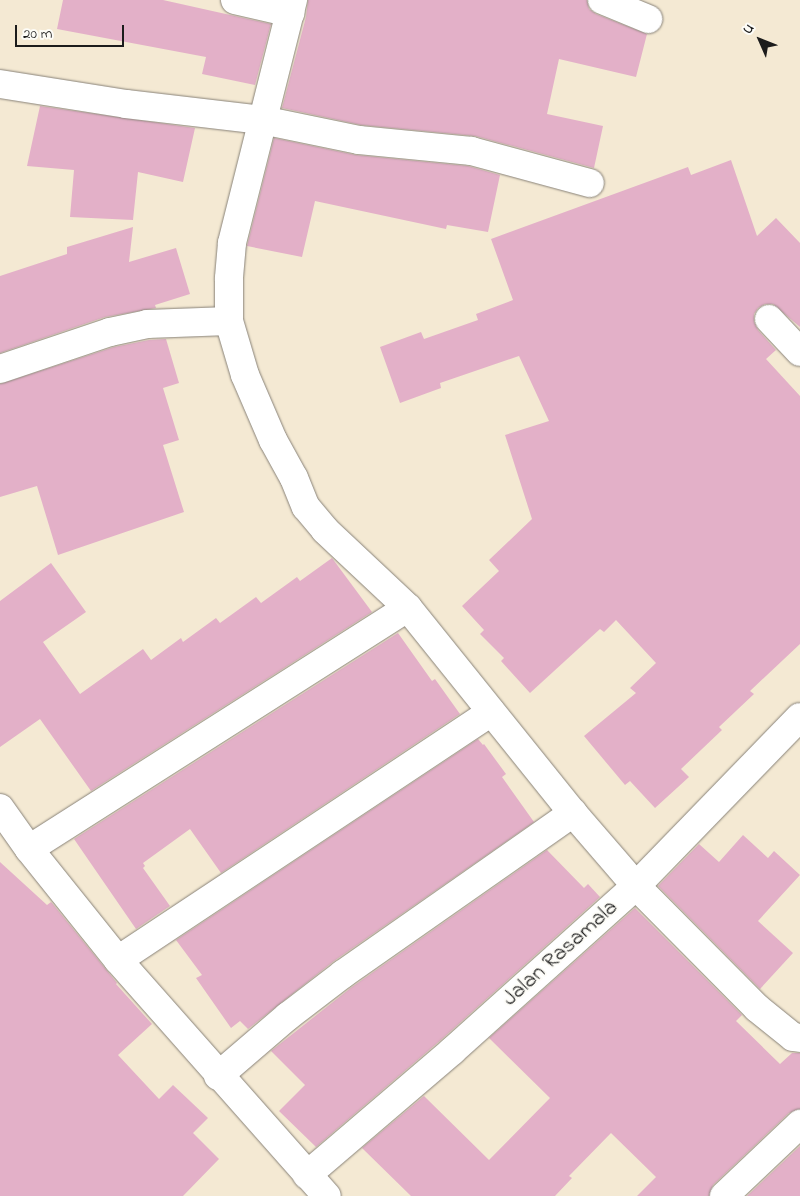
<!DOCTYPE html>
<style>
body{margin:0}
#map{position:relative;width:800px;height:1196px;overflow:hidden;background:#f4e9d3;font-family:"Indie Flower",sans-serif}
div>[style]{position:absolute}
.building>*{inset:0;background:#e3b0c8}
.roads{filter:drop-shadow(0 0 1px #888278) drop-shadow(0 0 1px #888278)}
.minor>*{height:28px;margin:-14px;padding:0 14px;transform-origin:14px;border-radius:14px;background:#fff}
span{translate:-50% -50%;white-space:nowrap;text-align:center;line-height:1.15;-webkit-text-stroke:4px #fdfcf7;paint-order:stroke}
.street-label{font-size:22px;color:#1c1c1c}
.north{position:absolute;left:735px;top:15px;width:50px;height:50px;-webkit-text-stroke:4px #fdfcf7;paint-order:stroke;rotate:314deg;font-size:14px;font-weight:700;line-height:20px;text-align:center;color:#1c1c1c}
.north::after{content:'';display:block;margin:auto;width:18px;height:22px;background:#1c1c1c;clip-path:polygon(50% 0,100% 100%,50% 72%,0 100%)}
.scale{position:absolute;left:15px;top:25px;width:109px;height:22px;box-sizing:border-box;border:2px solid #1c1c1c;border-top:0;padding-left:6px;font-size:15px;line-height:18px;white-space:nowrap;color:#1c1c1c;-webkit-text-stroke:4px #fdfcf7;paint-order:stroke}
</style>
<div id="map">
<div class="building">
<div style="clip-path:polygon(63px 0,163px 0,271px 24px,255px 85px,202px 74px,206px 57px,57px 29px)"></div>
<div style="clip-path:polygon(308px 0,587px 0,589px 9px,596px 14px,647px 34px,636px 77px,559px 59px,547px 114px,603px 126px,594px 168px,475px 136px,361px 125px,282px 108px,306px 17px)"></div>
<div style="clip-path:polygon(40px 106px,195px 128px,183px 182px,138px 172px,133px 220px,70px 217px,74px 170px,27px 166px)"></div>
<div style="clip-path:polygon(274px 138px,356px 155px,468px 166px,500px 175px,488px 232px,447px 225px,446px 229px,315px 201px,302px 257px,247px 246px)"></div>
<div style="clip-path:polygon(731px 160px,757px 236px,776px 218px,800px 243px,800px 327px,773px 304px,765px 304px,758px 308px,754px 314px,754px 322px,758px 330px,776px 350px,766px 359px,800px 396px,800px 644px,750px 691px,754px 694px,719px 727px,722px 730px,681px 769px,689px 777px,655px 808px,630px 781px,625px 785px,584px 736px,636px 693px,630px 688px,656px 663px,616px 620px,604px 632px,600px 629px,530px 693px,501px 661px,504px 658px,480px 634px,484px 630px,462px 606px,499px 571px,489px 560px,532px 519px,505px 435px,549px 421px,519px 356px,440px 383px,441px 388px,400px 403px,380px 347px,421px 332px,424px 339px,478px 320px,476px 314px,513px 300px,491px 239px,688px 167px,691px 175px)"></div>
<div style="clip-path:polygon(133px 227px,129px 262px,176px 248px,190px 294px,155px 305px,156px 308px,105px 317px,0 353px,0 276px,67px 254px,67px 247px)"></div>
<div style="clip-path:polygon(166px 339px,179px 383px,163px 388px,179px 440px,163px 445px,184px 512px,58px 555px,37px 486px,0 497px,0 384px,114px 347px,149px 340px)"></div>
<div style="clip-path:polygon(332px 558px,372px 612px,91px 791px,40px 719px,0 747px,0 601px,51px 563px,86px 612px,43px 642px,80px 694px,143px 649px,151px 660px,181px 638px,183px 642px,216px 618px,220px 623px,256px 597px,261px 603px,297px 577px,300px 581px)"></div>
<div style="clip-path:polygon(398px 633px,432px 681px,435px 679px,460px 714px,221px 873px,190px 829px,143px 863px,145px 866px,143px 868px,170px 906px,136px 929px,74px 839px)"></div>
<div style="clip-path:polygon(478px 739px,483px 745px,484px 744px,506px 774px,502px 777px,534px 822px,334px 961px,248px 1029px,240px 1021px,231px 1028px,196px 978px,202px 975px,176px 940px)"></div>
<div style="clip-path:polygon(743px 835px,768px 858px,774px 851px,800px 875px,758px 921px,793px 953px,760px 989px,658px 886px,699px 844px,719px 862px)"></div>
<div style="clip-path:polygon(547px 850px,584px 888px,588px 884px,600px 897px,442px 1039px,316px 1147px,279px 1111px,305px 1085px,271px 1051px,352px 987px)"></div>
<div style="clip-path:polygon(0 862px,47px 905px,51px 902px,52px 903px,117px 983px,116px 984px,152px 1024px,118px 1055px,159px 1099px,173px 1085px,208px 1118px,193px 1133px,219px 1159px,183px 1196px,0 1196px)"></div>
<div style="clip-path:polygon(635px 908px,742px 1015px,736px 1021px,780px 1064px,792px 1053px,800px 1053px,800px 1109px,789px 1113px,713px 1185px,709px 1196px,637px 1196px,656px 1177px,611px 1133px,569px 1176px,572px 1178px,555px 1196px,411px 1196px,362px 1148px,424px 1096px,489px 1160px,550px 1098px,489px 1038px)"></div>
<div style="clip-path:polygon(800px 1146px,800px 1196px,747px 1196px)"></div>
</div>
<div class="roads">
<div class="minor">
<div style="left:235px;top:0;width:57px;rotate:13.1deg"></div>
<div style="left:293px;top:0;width:251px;rotate:104.1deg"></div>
<div style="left:232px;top:243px;width:36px;rotate:95deg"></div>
<div style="left:229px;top:279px;width:42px;rotate:90deg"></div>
<div style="left:229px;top:321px;width:56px;rotate:73.5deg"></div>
<div style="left:245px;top:375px;width:71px;rotate:66.7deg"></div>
<div style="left:273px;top:440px;width:43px;rotate:61.1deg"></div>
<div style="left:294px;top:478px;width:31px;rotate:68deg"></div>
<div style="left:306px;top:507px;width:30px;rotate:50deg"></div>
<div style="left:325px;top:530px;width:114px;rotate:43.2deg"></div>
<div style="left:408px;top:608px;width:263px;rotate:51.2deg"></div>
<div style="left:573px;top:813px;width:96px;rotate:49.2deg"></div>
<div style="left:636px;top:886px;width:172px;rotate:45.2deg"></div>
<div style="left:757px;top:1008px;width:46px;rotate:38.9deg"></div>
<div style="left:793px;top:1037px;width:7px;rotate:8deg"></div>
<div style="left:602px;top:0;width:50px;rotate:22.4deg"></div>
<div style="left:0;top:84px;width:128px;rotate:9deg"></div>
<div style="left:126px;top:104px;width:137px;rotate:6.7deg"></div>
<div style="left:262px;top:120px;width:99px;rotate:11.7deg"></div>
<div style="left:359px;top:140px;width:113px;rotate:5.6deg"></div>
<div style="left:471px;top:151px;width:123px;rotate:15.1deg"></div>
<div style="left:769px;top:319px;width:45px;rotate:46.8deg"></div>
<div style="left:0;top:369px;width:116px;rotate:-18.6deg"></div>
<div style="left:110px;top:332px;width:38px;rotate:-12deg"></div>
<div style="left:147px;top:324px;width:82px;rotate:-2.1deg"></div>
<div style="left:0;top:808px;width:50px;rotate:54.7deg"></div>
<div style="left:29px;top:849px;width:142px;rotate:51.3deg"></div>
<div style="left:118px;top:960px;width:315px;rotate:48.5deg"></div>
<div style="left:29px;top:849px;width:449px;rotate:-32.5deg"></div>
<div style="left:118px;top:960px;width:448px;rotate:-33.6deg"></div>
<div style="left:218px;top:1076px;width:92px;rotate:-40.6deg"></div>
<div style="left:288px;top:1016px;width:69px;rotate:-37.4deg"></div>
<div style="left:343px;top:974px;width:281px;rotate:-35deg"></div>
<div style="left:307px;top:1175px;width:191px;rotate:-40.5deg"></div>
<div style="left:452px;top:1051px;width:247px;rotate:-41.9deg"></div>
<div style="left:636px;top:886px;width:235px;rotate:-45.9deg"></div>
<div style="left:724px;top:1196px;width:105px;rotate:-43.5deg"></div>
</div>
</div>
<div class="street-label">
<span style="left:561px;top:954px;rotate:-42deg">Jalan Rasamala</span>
</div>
<div class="north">U</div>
<div class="scale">20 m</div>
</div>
